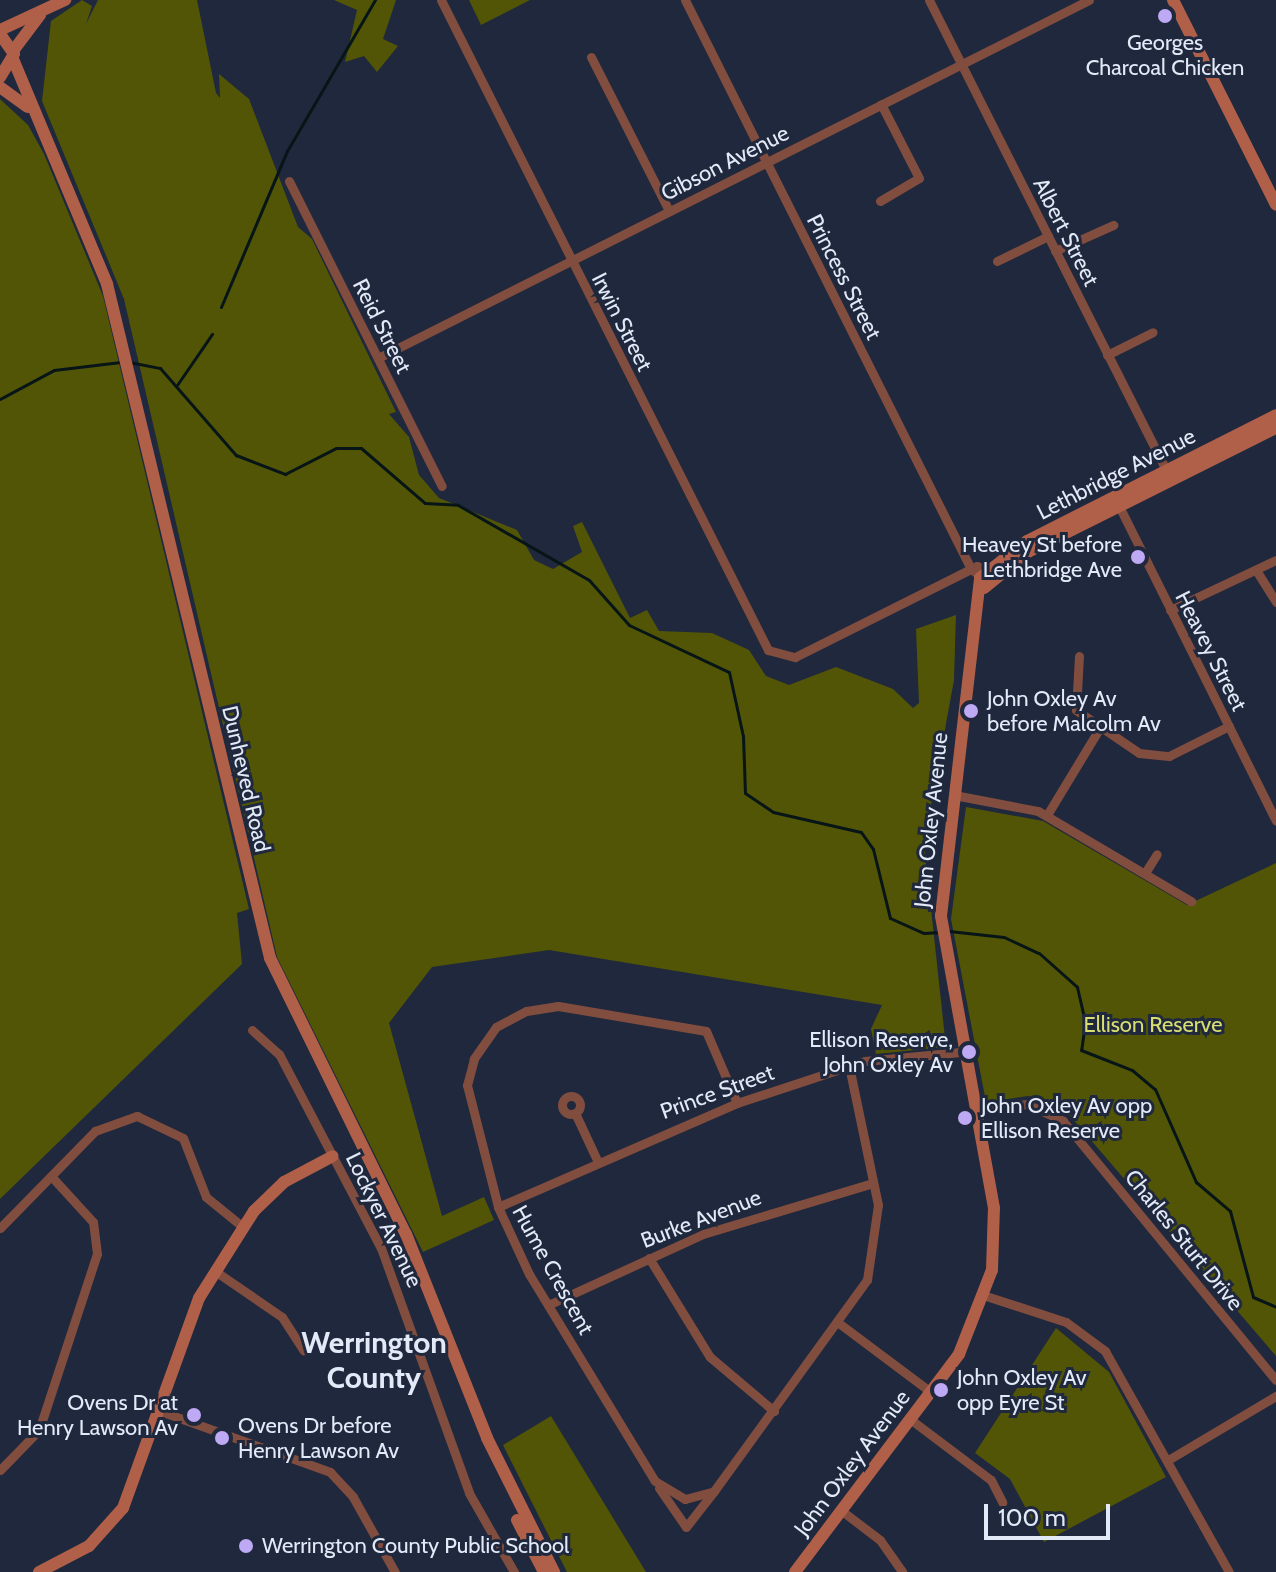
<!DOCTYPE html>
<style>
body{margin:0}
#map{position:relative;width:1276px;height:1572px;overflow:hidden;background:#1f283c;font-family:Cabin,sans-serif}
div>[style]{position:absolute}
.green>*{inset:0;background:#525506}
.stream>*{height:3px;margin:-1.5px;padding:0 1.5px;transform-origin:1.5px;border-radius:1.5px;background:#071517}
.street>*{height:9px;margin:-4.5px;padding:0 4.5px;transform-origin:4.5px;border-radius:4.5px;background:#804d3f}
.street>.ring{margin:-4.5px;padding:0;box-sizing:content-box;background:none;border:9px solid #804d3f;border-radius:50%}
.secondary>*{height:12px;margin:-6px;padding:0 6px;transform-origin:6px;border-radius:6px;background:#b05f49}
.dots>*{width:22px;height:22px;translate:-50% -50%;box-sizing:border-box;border:4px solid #1f283c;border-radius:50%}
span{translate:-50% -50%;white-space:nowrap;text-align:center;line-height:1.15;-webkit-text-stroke:6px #1f283c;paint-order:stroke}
.poi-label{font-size:22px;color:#e2e9f7}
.right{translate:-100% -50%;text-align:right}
.left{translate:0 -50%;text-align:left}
.street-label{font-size:22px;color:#e2e9f7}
.park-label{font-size:22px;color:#d7dd71}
.district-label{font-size:30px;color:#e2e9f7;font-weight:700}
.scale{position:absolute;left:984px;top:1504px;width:126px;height:36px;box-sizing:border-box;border:4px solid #e2e9f7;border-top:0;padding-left:10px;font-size:24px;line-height:28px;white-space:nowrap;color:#e2e9f7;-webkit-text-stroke:6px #1f283c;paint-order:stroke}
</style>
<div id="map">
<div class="green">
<div style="clip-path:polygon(82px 0,92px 6px,86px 24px,98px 0,197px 0,216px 93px,220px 98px,219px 74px,249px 99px,298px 227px,312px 239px,396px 412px,389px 414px,409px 437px,419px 475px,439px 498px,517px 530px,534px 560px,553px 569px,582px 552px,573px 526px,582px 522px,630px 618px,647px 610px,659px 631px,712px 633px,749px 650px,766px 676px,789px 685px,836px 667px,893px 689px,913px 708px,919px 703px,916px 629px,956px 615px,954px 680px,924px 844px,946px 1047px,876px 1054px,871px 1029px,882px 1005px,549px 950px,432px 967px,389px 1023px,442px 1216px,484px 1197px,494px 1220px,423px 1252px,277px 957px,124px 299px,42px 101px,51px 21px)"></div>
<div style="clip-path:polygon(334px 0,396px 0,383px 39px,398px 46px,377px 72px,364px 56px,345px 62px,357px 10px)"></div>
<div style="clip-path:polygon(469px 0,530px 0,481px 25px)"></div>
<div style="clip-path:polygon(0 99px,28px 125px,44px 154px,103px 296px,249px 909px,237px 913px,242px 964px,0 1199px)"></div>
<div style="clip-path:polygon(966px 807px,1043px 821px,1187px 905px,1276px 863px,1276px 1356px,1060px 1104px,1028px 1096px,986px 1102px,951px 919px)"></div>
<div style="clip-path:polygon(1056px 1328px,1109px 1372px,1166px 1477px,1044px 1542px,1010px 1479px,975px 1453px)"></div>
<div style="clip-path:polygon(551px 1416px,646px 1572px,567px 1572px,503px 1445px)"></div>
</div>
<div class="stream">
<div style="left:221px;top:307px;width:169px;rotate:-67.1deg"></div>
<div style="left:287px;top:151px;width:175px;rotate:-59.8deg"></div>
<div style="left:129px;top:362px;width:32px;rotate:11deg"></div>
<div style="left:160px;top:368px;width:116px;rotate:48.9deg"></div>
<div style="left:236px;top:455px;width:53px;rotate:21.2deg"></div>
<div style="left:285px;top:474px;width:57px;rotate:-27deg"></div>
<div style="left:336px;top:448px;width:25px"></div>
<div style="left:361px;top:448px;width:84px;rotate:40.7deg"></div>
<div style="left:425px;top:503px;width:33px;rotate:3deg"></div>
<div style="left:458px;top:505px;width:151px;rotate:29.8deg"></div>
<div style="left:589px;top:580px;width:60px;rotate:48.4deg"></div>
<div style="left:629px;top:625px;width:110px;rotate:25.2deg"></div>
<div style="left:729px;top:672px;width:66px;rotate:77.7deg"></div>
<div style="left:743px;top:736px;width:57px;rotate:88deg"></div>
<div style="left:745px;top:793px;width:34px;rotate:34deg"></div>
<div style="left:773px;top:812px;width:90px;rotate:12.8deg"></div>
<div style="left:861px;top:832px;width:21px;rotate:55deg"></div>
<div style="left:873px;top:849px;width:71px;rotate:76.2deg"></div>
<div style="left:890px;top:918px;width:37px;rotate:24deg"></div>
<div style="left:924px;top:933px;width:17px;rotate:-3deg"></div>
<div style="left:177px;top:385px;width:62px;rotate:-55.5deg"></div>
<div style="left:0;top:399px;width:61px;rotate:-28.2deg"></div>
<div style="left:54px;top:370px;width:67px;rotate:-6.8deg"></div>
<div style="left:949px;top:931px;width:55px;rotate:6.2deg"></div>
<div style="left:1004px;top:937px;width:38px;rotate:25deg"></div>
<div style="left:1039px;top:953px;width:51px;rotate:41.8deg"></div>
<div style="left:1077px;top:987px;width:37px;rotate:77deg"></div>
<div style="left:1085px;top:1023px;width:27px;rotate:98deg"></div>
<div style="left:1081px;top:1050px;width:55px;rotate:21.4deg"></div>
<div style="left:1132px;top:1070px;width:30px;rotate:40deg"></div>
<div style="left:1155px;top:1089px;width:102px;rotate:66.2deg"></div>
<div style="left:1196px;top:1182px;width:45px;rotate:40.5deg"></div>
<div style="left:1230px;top:1211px;width:89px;rotate:75deg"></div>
<div style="left:1253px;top:1297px;width:25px;rotate:23deg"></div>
</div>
<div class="street">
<div style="left:441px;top:0;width:728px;rotate:63.29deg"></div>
<div style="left:768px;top:650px;width:28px;rotate:15deg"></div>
<div style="left:795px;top:657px;width:203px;rotate:-26.6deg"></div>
<div style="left:977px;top:566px;width:15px;rotate:23deg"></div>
<div style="left:685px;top:0;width:637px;rotate:63.31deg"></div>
<div style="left:971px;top:569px;width:19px;rotate:36deg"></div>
<div style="left:929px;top:0;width:531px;rotate:63.24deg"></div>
<div style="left:591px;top:57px;width:173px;rotate:63.1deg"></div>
<div style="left:289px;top:181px;width:341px;rotate:63.4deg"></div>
<div style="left:880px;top:201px;width:45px;rotate:-30.5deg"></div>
<div style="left:919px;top:178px;width:83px;rotate:-117.2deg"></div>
<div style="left:1055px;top:251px;width:64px;rotate:-24.1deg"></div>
<div style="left:997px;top:261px;width:57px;rotate:-26.1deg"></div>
<div style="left:1107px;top:355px;width:51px;rotate:-26.6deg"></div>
<div style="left:378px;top:358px;width:796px;rotate:-26.73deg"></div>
<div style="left:1117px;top:502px;width:356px;rotate:63.5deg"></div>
<div style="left:1256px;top:570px;width:38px;rotate:58deg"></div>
<div style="left:1170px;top:610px;width:117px;rotate:-25.3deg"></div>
<div style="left:1079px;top:656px;width:54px;rotate:93.2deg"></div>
<div style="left:1076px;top:710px;width:76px;rotate:34.3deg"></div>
<div style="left:1139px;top:753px;width:30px;rotate:6deg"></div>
<div style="left:1169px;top:756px;width:67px;rotate:-26.6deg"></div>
<div style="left:954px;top:795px;width:86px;rotate:10.8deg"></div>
<div style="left:1038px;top:811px;width:178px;rotate:30.5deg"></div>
<div style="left:1047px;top:815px;width:100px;rotate:-58.8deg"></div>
<div style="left:1145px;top:873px;width:22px;rotate:-58deg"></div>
<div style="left:252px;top:1030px;width:36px;rotate:42deg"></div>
<div style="left:279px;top:1054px;width:219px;rotate:62.3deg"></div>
<div style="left:381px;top:1248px;width:260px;rotate:70.2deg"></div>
<div style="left:469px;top:1493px;width:91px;rotate:60.3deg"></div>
<div class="ring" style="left:562px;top:1096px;width:9px;height:9px"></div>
<div style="left:737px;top:1103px;width:78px;rotate:-113.3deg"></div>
<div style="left:706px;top:1031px;width:150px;rotate:-170.4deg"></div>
<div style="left:558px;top:1006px;width:32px;rotate:171deg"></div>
<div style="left:526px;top:1011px;width:34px;rotate:152deg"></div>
<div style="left:496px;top:1027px;width:39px;rotate:125deg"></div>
<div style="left:474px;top:1059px;width:27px;rotate:105deg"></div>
<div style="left:467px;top:1085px;width:126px;rotate:75.7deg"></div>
<div style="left:498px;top:1207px;width:74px;rotate:65.2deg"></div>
<div style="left:529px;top:1274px;width:242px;rotate:58.7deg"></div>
<div style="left:655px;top:1481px;width:35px;rotate:31deg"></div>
<div style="left:685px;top:1499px;width:30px;rotate:-15deg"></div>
<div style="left:714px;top:1491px;width:261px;rotate:-54.1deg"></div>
<div style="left:867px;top:1280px;width:76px;rotate:-81.7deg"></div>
<div style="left:878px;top:1205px;width:142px;rotate:-101.8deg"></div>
<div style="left:974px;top:1111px;width:53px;rotate:-7.5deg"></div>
<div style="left:1027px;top:1104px;width:40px;rotate:25deg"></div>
<div style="left:1063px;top:1121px;width:335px;rotate:50.6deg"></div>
<div style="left:575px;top:1113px;width:52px;rotate:64.9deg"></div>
<div style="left:498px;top:1207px;width:261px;rotate:-23.5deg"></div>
<div style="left:737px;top:1103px;width:135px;rotate:-18.2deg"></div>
<div style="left:865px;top:1061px;width:96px;rotate:-5.4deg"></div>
<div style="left:0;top:1228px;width:136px;rotate:-45.6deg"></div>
<div style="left:95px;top:1131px;width:45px;rotate:-19.7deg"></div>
<div style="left:137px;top:1116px;width:51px;rotate:25.6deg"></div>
<div style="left:183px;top:1138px;width:63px;rotate:68.7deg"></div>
<div style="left:206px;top:1197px;width:48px;rotate:39deg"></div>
<div style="left:649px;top:1258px;width:116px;rotate:58.4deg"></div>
<div style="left:710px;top:1357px;width:84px;rotate:40.2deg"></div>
<div style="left:215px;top:1271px;width:81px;rotate:34.5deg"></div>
<div style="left:282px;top:1317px;width:40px;rotate:57.1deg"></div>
<div style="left:986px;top:1296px;width:84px;rotate:18deg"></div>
<div style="left:1066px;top:1322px;width:49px;rotate:36.6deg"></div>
<div style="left:1105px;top:1351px;width:253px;rotate:60.7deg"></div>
<div style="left:548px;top:1305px;width:170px;rotate:-24.6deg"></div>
<div style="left:703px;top:1234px;width:177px;rotate:-16.7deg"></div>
<div style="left:840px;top:1324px;width:114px;rotate:36.8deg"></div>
<div style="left:160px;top:1411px;width:181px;rotate:19.7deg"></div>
<div style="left:330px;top:1472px;width:34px;rotate:47deg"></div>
<div style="left:353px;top:1497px;width:86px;rotate:60.8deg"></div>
<div style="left:910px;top:1419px;width:101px;rotate:37deg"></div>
<div style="left:991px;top:1480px;width:25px;rotate:63deg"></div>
<div style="left:1168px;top:1460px;width:126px;rotate:-30.7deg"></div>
<div style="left:0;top:1470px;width:56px;rotate:-45.7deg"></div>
<div style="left:39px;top:1430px;width:185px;rotate:-71.8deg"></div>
<div style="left:97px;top:1254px;width:32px;rotate:-97deg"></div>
<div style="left:93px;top:1222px;width:62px;rotate:-132.4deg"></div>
<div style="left:659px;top:1488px;width:47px;rotate:55.3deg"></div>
<div style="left:686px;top:1527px;width:46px;rotate:-52.1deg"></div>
<div style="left:842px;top:1511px;width:48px;rotate:37.3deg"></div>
<div style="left:880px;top:1540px;width:39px;rotate:55deg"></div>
</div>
<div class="secondary">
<div style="left:1173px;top:0;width:229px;rotate:63.3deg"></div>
<div style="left:0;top:30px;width:72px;rotate:-24.8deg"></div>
<div style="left:0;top:34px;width:24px;rotate:55deg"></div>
<div style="left:14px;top:54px;width:27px;rotate:121deg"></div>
<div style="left:13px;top:51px;width:45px;rotate:-53.1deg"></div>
<div style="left:13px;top:59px;width:244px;rotate:67.3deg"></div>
<div style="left:107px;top:284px;width:693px;rotate:76.4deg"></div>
<div style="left:270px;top:958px;width:308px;rotate:63.8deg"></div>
<div style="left:406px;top:1234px;width:219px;rotate:68.3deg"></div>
<div style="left:487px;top:1438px;width:150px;rotate:63.4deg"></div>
<div style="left:0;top:87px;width:34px;rotate:36deg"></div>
<div style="left:984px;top:588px;width:57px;rotate:-39.3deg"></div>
<div style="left:1028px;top:552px;width:277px;rotate:-26.6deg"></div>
<div style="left:517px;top:1520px;width:59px;rotate:62.6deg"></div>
<div style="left:39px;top:1572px;width:56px;rotate:-27.5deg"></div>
<div style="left:89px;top:1546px;width:51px;rotate:-48.2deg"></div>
<div style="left:123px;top:1508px;width:223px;rotate:-70.1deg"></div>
<div style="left:199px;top:1298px;width:103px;rotate:-57.7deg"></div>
<div style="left:254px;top:1211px;width:42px;rotate:-44deg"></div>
<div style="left:284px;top:1182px;width:55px;rotate:-28deg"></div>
<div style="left:795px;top:1572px;width:273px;rotate:-53deg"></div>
<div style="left:959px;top:1354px;width:90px;rotate:-68.6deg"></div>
<div style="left:992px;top:1270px;width:62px;rotate:-88.2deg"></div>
<div style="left:994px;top:1208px;width:297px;rotate:-100.3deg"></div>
<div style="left:941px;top:916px;width:340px;rotate:-83.4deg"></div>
<div style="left:980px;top:578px;width:60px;rotate:-38.2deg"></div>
<div style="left:1027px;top:541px;width:279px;rotate:-26.8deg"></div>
</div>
<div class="dots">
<div style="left:1165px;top:16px;background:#bea9f4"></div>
<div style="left:1138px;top:557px;background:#bea9f4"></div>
<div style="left:971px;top:711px;background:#bea9f4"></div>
<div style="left:969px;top:1052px;background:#bea9f4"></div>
<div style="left:965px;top:1118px;background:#bea9f4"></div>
<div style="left:941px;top:1390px;background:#bea9f4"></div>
<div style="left:194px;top:1415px;background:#bea9f4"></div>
<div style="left:222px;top:1438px;background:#bea9f4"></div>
<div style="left:246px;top:1546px;background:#bea9f4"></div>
</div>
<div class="poi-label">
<span style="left:1165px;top:55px">Georges<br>Charcoal Chicken</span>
<span class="right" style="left:1122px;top:557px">Heavey St before<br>Lethbridge Ave</span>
<span class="left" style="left:987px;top:711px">John Oxley Av<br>before Malcolm Av</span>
<span class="right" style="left:953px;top:1052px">Ellison Reserve,<br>John Oxley Av</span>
<span class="left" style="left:981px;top:1118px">John Oxley Av opp<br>Ellison Reserve</span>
<span class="left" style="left:957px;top:1390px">John Oxley Av<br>opp Eyre St</span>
<span class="right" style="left:178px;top:1415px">Ovens Dr at<br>Henry Lawson Av</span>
<span class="left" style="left:238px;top:1438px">Ovens Dr before<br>Henry Lawson Av</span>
<span class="left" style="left:262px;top:1546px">Werrington County Public School</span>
</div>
<div class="street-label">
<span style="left:725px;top:163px;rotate:-27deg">Gibson Avenue</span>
<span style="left:1066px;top:232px;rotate:63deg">Albert Street</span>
<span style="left:844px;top:277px;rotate:63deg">Princess Street</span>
<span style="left:622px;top:322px;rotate:63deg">Irwin Street</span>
<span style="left:382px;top:326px;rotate:63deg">Reid Street</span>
<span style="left:1116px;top:474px;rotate:-27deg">Lethbridge Avenue</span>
<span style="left:1211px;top:651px;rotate:63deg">Heavey Street</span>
<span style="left:246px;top:779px;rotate:77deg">Dunheved Road</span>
<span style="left:931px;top:820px;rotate:-84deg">John Oxley Avenue</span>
<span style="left:717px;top:1092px;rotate:-20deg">Prince Street</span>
<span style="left:701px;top:1219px;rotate:-21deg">Burke Avenue</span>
<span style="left:384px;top:1220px;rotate:64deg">Lockyer Avenue</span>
<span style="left:1184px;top:1240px;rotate:51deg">Charles Sturt Drive</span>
<span style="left:553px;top:1270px;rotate:61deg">Hume Crescent</span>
<span style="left:852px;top:1463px;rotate:-53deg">John Oxley Avenue</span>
</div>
<div class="park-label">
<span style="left:1153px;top:1025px">Ellison Reserve</span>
</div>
<div class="district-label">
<span style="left:374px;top:1360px">Werrington<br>County</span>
</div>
<div class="scale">100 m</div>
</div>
